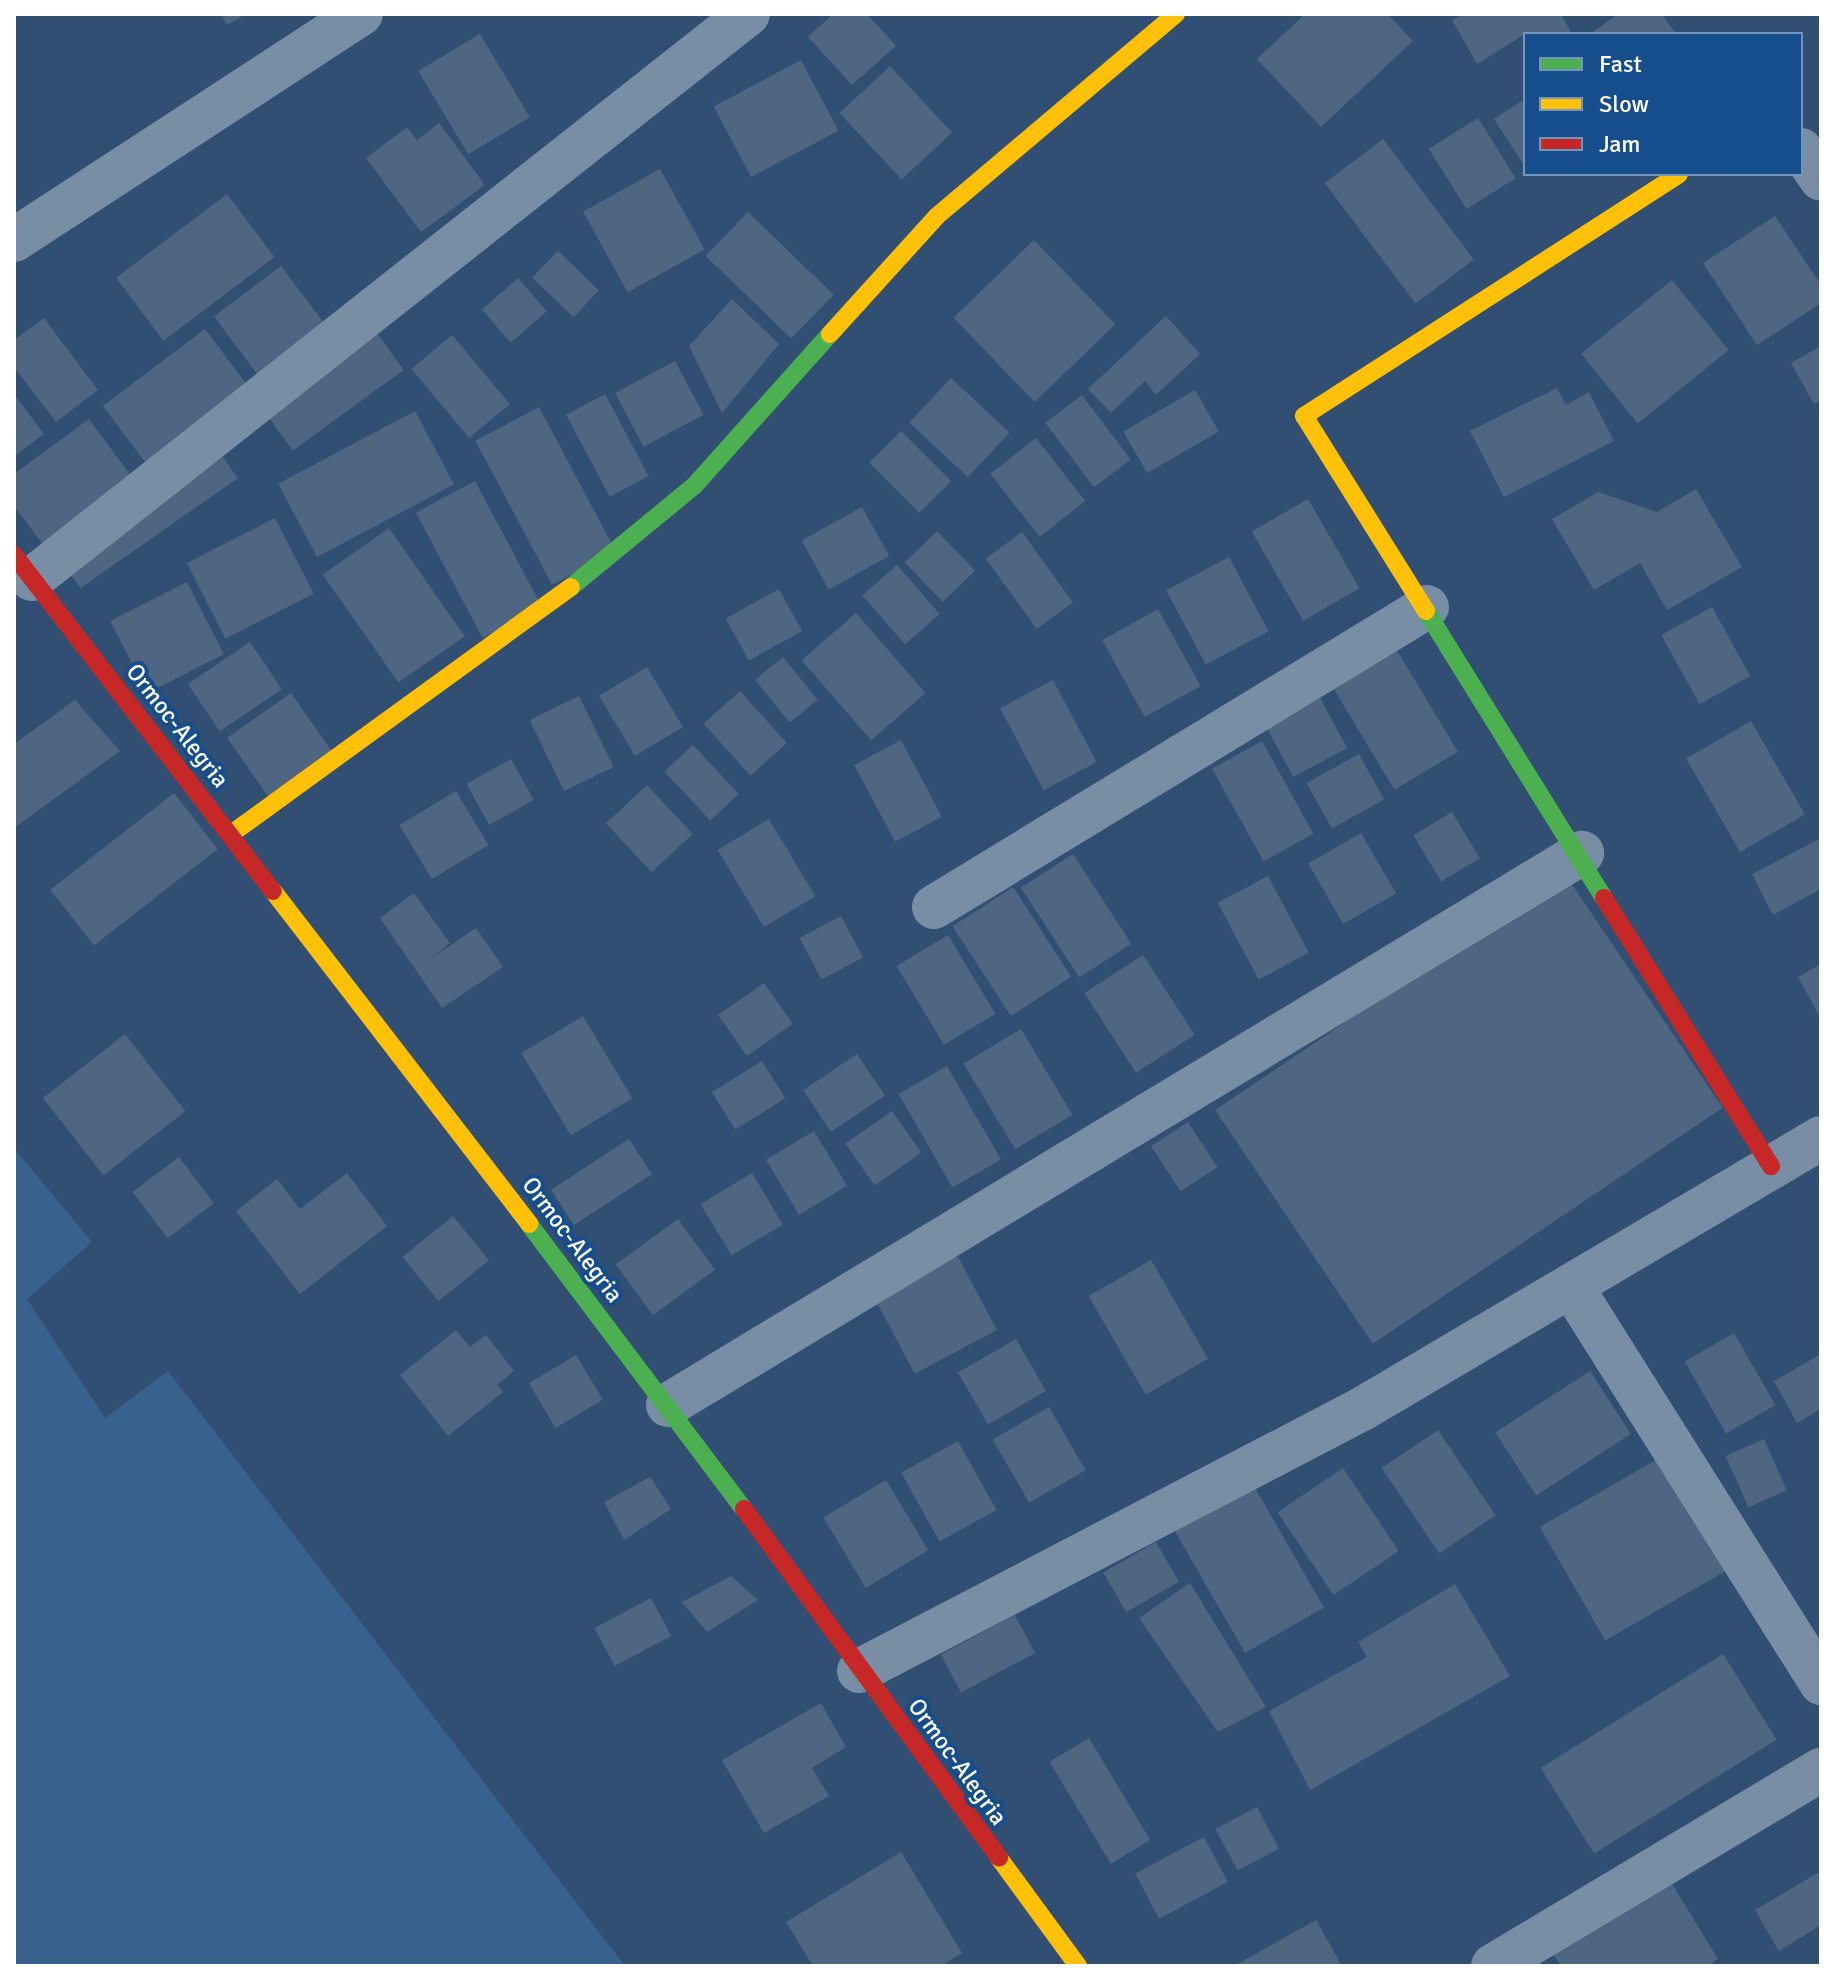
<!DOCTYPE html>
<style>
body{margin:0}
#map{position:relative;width:1835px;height:1980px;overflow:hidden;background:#314f72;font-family:Signika,sans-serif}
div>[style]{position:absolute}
.water>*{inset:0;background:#39618e}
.building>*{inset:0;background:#4e6681;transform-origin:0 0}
.street>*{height:44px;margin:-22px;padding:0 22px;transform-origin:22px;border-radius:22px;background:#788ea5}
.fast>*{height:18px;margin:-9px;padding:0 9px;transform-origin:9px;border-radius:9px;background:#4caf50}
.slow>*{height:18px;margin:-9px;padding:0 9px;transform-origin:9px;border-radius:9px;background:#ffc107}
.jam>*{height:18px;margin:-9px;padding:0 9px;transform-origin:9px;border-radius:9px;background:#c62828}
span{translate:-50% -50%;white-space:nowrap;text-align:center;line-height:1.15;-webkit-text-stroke:8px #164e8d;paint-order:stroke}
.street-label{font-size:24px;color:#fff}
.frame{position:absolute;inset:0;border:16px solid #fff;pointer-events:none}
.legend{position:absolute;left:1523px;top:32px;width:280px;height:144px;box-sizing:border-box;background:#164e8d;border:2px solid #7395bb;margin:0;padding:10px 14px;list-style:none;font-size:24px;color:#fff}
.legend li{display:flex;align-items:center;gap:16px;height:40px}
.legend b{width:40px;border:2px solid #7395bb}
</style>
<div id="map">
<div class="water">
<div style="clip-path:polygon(14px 1148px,92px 1242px,27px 1299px,105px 1418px,168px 1371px,625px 1966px,14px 1966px)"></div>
</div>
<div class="building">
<div style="clip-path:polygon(221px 14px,246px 14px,227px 25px)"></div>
<div style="clip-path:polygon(833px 14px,867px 14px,896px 46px,852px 85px,808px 37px)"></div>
<div style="clip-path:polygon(1305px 14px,1388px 14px,1413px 41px,1321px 127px,1257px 59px)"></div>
<div style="clip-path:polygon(1463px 14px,1561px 14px,1572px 34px,1525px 34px,1477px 64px,1452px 20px)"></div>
<div style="clip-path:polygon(1618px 14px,1662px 14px,1676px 34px,1590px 34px)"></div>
<div style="left:480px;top:34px;width:97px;height:72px;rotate:59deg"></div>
<div style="left:801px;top:60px;width:80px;height:99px;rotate:62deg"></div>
<div style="left:890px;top:66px;width:91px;height:69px;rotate:47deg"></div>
<div style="clip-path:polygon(1522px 101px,1525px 106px,1525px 167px,1494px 119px)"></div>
<div style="left:1478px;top:118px;width:71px;height:58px;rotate:58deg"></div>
<div style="clip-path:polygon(439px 123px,485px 185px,421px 232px,366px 158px,407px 127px,417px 140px)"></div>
<div style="left:1383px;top:139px;width:151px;height:73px;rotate:53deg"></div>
<div style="left:660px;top:169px;width:92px;height:88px;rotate:61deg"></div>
<div style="left:227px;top:194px;width:79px;height:139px;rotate:53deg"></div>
<div style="left:748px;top:212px;width:119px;height:61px;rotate:44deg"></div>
<div style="clip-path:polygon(1775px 216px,1821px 285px,1821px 303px,1757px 345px,1703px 263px)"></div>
<div style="left:1034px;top:240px;width:117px;height:112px;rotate:46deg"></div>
<div style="left:558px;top:251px;width:57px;height:37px;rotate:44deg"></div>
<div style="left:281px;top:266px;width:74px;height:84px;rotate:53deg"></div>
<div style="left:518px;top:278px;width:44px;height:48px;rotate:49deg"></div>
<div style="left:1672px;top:280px;width:90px;height:117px;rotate:51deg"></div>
<div style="clip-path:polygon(732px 299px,779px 344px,722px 413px,689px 346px)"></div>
<div style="clip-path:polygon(1166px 316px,1200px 354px,1156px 395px,1145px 381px,1111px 413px,1088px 389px)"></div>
<div style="clip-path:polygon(44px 318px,98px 390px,56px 422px,14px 367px,14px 340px)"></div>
<div style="left:205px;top:329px;width:81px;height:128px;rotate:53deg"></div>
<div style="left:376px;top:332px;width:47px;height:137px;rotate:54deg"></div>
<div style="left:452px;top:335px;width:90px;height:53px;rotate:50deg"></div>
<div style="clip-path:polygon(1821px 346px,1821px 400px,1814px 404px,1791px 363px)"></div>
<div style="left:675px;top:361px;width:61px;height:68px;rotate:62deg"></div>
<div style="left:951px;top:378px;width:80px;height:61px;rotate:43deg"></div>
<div style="clip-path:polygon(1557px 388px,1566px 405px,1589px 392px,1614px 441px,1504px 497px,1470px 431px)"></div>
<div style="left:1195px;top:390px;width:48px;height:83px;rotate:60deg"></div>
<div style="clip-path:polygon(14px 394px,44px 434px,14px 456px)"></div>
<div style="left:605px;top:394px;width:93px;height:44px;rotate:62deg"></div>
<div style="left:1082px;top:395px;width:81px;height:46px;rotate:53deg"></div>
<div style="left:539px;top:407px;width:163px;height:72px;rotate:62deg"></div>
<div style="left:415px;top:411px;width:83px;height:155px;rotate:62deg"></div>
<div style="clip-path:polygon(89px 419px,137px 484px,48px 551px,14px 506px,14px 474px)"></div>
<div style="left:901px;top:431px;width:71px;height:45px;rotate:45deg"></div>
<div style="left:1036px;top:438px;width:80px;height:58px;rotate:52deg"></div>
<div style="left:216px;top:447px;width:38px;height:192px;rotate:55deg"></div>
<div style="left:475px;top:481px;width:142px;height:67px;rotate:62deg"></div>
<div style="clip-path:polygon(1696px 489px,1742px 567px,1667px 610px,1640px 563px,1594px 590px,1552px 519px,1598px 492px,1657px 512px)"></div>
<div style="left:1308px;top:499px;width:103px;height:65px;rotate:60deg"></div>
<div style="left:862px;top:507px;width:56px;height:69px;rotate:61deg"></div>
<div style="left:275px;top:518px;width:85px;height:99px;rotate:63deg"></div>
<div style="left:389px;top:528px;width:132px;height:81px;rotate:55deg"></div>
<div style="left:937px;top:531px;width:55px;height:45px;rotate:46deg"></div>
<div style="left:1022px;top:532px;width:87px;height:45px;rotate:54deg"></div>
<div style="left:1229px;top:557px;width:84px;height:71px;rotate:62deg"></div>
<div style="left:897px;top:565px;width:65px;height:46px;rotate:49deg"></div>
<div style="left:187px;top:582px;width:81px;height:86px;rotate:63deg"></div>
<div style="left:779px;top:589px;width:48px;height:61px;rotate:61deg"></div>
<div style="left:1712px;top:607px;width:79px;height:58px;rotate:61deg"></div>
<div style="left:1158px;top:609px;width:88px;height:64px;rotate:61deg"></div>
<div style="left:856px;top:613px;width:106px;height:72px;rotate:49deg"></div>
<div style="left:250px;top:642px;width:57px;height:75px;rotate:56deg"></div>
<div style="left:1392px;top:642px;width:128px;height:74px;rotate:59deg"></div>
<div style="left:783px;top:657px;width:55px;height:36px;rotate:51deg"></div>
<div style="left:647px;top:667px;width:70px;height:56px;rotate:59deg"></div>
<div style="left:1053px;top:680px;width:93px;height:60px;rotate:62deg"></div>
<div style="left:1316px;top:690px;width:66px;height:61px;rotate:62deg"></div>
<div style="left:740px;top:691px;width:70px;height:49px;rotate:48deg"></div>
<div style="left:291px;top:693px;width:75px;height:78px;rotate:55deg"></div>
<div style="left:579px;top:696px;width:79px;height:55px;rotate:64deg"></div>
<div style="clip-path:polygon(75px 700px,120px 751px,14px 828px,14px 744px)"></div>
<div style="left:1751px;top:721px;width:108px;height:75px;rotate:60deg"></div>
<div style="left:901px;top:740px;width:87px;height:53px;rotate:62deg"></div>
<div style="left:1262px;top:741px;width:106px;height:57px;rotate:61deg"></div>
<div style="left:693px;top:745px;width:67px;height:39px;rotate:47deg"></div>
<div style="left:1359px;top:754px;width:52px;height:60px;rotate:61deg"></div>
<div style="left:511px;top:759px;width:47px;height:51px;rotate:61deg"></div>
<div style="left:647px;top:785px;width:67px;height:56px;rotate:47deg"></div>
<div style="left:456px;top:791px;width:63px;height:66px;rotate:59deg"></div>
<div style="left:174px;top:793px;width:71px;height:157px;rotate:52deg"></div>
<div style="left:1452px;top:812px;width:54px;height:45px;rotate:59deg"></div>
<div style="left:769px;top:819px;width:90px;height:60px;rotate:59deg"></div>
<div style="left:1361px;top:833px;width:70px;height:61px;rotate:60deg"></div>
<div style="clip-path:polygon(1821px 838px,1821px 889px,1773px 915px,1752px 874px)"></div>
<div style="left:1073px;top:854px;width:107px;height:62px;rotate:57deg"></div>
<div style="left:1565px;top:874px;width:282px;height:422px;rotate:56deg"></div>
<div style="left:1268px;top:876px;width:87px;height:57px;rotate:62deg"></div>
<div style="left:1013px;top:887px;width:107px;height:72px;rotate:57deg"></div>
<div style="clip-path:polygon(414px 893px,450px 943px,430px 959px,476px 928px,503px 967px,442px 1008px,380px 918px)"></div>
<div style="left:841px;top:916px;width:47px;height:47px;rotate:62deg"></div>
<div style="left:948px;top:935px;width:92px;height:60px;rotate:59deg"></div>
<div style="left:1143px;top:955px;width:95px;height:70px;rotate:57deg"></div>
<div style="clip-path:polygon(1821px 964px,1821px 1019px,1798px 977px)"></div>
<div style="left:764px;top:983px;width:50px;height:56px;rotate:55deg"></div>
<div style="left:583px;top:1016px;width:96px;height:72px;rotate:59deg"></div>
<div style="left:1021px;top:1029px;width:100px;height:67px;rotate:59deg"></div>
<div style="left:125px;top:1034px;width:98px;height:104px;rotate:52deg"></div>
<div style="left:857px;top:1054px;width:50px;height:65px;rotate:56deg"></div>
<div style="left:762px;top:1061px;width:44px;height:59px;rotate:58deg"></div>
<div style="left:947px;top:1066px;width:108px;height:56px;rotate:60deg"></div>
<div style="left:892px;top:1111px;width:51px;height:57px;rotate:55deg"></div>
<div style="left:1188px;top:1122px;width:54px;height:44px;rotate:57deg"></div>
<div style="left:814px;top:1131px;width:64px;height:56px;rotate:59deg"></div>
<div style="left:629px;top:1139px;width:42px;height:93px;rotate:57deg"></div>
<div style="left:179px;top:1157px;width:58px;height:58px;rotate:53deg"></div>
<div style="clip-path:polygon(347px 1173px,387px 1226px,300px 1294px,236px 1211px,277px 1179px,300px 1209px)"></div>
<div style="left:752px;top:1173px;width:60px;height:60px;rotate:59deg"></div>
<div style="left:453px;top:1216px;width:57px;height:65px;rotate:51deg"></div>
<div style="left:678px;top:1219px;width:63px;height:77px;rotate:54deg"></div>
<div style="left:957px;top:1255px;width:85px;height:93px;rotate:62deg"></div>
<div style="left:1151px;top:1260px;width:114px;height:72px;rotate:60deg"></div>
<div style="clip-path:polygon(456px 1330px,470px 1347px,486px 1335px,514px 1371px,497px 1385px,503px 1392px,448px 1436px,400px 1375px)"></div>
<div style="left:1734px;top:1333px;width:83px;height:57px;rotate:60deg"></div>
<div style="left:1016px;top:1339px;width:60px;height:67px;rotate:60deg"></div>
<div style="clip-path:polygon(1821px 1354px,1821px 1409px,1797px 1423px,1774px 1381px)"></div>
<div style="left:576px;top:1355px;width:52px;height:55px;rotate:59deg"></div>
<div style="left:1590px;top:1371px;width:75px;height:113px;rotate:57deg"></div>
<div style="left:1049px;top:1407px;width:73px;height:65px;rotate:60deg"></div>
<div style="left:1438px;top:1430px;width:103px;height:68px;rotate:56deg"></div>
<div style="left:1764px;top:1439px;width:56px;height:42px;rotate:66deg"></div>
<div style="left:958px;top:1441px;width:79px;height:65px;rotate:61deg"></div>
<div style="left:1661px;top:1457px;width:131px;height:140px;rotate:60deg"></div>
<div style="left:1343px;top:1468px;width:100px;height:79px;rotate:56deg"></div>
<div style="clip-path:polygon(650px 1477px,671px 1509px,624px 1540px,604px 1502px)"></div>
<div style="left:886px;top:1480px;width:82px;height:73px;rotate:59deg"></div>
<div style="left:1251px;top:1481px;width:146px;height:91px;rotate:60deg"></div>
<div style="left:1156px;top:1542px;width:46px;height:61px;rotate:60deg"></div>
<div style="clip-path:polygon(731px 1576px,758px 1600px,707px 1632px,682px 1602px)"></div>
<div style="clip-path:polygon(1190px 1583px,1266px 1707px,1218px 1732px,1139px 1618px)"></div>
<div style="clip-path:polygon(1455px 1584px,1510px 1676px,1310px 1790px,1269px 1711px,1367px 1657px,1358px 1642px)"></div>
<div style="left:651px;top:1598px;width:43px;height:64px;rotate:62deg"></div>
<div style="left:1015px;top:1615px;width:43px;height:84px;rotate:62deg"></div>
<div style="left:1723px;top:1654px;width:101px;height:215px;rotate:58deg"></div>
<div style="clip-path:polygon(821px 1703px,846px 1747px,812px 1768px,829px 1796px,764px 1833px,722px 1760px)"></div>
<div style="left:1089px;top:1738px;width:119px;height:46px;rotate:59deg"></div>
<div style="left:1257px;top:1807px;width:47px;height:47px;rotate:62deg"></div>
<div style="left:1204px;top:1837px;width:51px;height:78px;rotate:62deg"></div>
<div style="clip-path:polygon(901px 1852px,962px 1953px,941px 1966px,813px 1966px,786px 1922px)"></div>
<div style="clip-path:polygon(1821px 1871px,1821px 1925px,1779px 1951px,1755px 1910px)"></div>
<div style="clip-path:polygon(1667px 1876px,1718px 1959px,1707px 1966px,1561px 1966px,1550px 1949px)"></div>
<div style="clip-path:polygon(1316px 1920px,1342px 1966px,1234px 1966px)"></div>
</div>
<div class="street">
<div style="left:1801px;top:150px;width:35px;rotate:55deg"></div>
<div style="left:14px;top:240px;width:414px;rotate:-33.1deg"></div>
<div style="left:32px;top:579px;width:912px;rotate:-38.28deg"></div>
<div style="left:934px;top:907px;width:577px;rotate:-31.32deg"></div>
<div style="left:1573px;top:1289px;width:466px;rotate:57.8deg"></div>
<div style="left:668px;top:1405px;width:1068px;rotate:-31.13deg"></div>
<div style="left:859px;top:1671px;width:567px;rotate:-27.51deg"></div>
<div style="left:1362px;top:1409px;width:533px;rotate:-30.56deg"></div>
<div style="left:1493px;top:1966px;width:382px;rotate:-30.9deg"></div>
</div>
<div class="fast">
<div style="left:571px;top:587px;width:159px;rotate:-39.4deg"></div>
<div style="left:694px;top:486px;width:204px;rotate:-48.2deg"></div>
<div style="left:1426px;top:611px;width:338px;rotate:58.2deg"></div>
<div style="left:529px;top:1224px;width:357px;rotate:53deg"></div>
</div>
<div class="slow">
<div style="left:830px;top:334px;width:159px;rotate:-47.8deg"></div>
<div style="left:937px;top:216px;width:313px;rotate:-40.2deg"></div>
<div style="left:1426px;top:611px;width:230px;rotate:-122deg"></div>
<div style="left:1304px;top:416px;width:446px;rotate:-32.8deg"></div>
<div style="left:231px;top:834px;width:420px;rotate:-36deg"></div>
<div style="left:273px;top:891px;width:420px;rotate:52.4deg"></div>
<div style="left:999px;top:1858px;width:134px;rotate:53.8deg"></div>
</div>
<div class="jam">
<div style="left:14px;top:555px;width:424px;rotate:52.4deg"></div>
<div style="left:1604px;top:898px;width:316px;rotate:58.1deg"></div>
<div style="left:744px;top:1509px;width:432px;rotate:53.8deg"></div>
</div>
<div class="street-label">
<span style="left:177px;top:726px;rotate:52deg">Ormoc-Alegria</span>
<span style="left:572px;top:1240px;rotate:53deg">Ormoc-Alegria</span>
<span style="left:957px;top:1762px;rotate:54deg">Ormoc-Alegria</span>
</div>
<div class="frame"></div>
<ul class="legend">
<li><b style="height:10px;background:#4caf50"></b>Fast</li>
<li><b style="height:10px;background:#ffc107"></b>Slow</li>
<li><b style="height:10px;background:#c62828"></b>Jam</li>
</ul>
</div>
